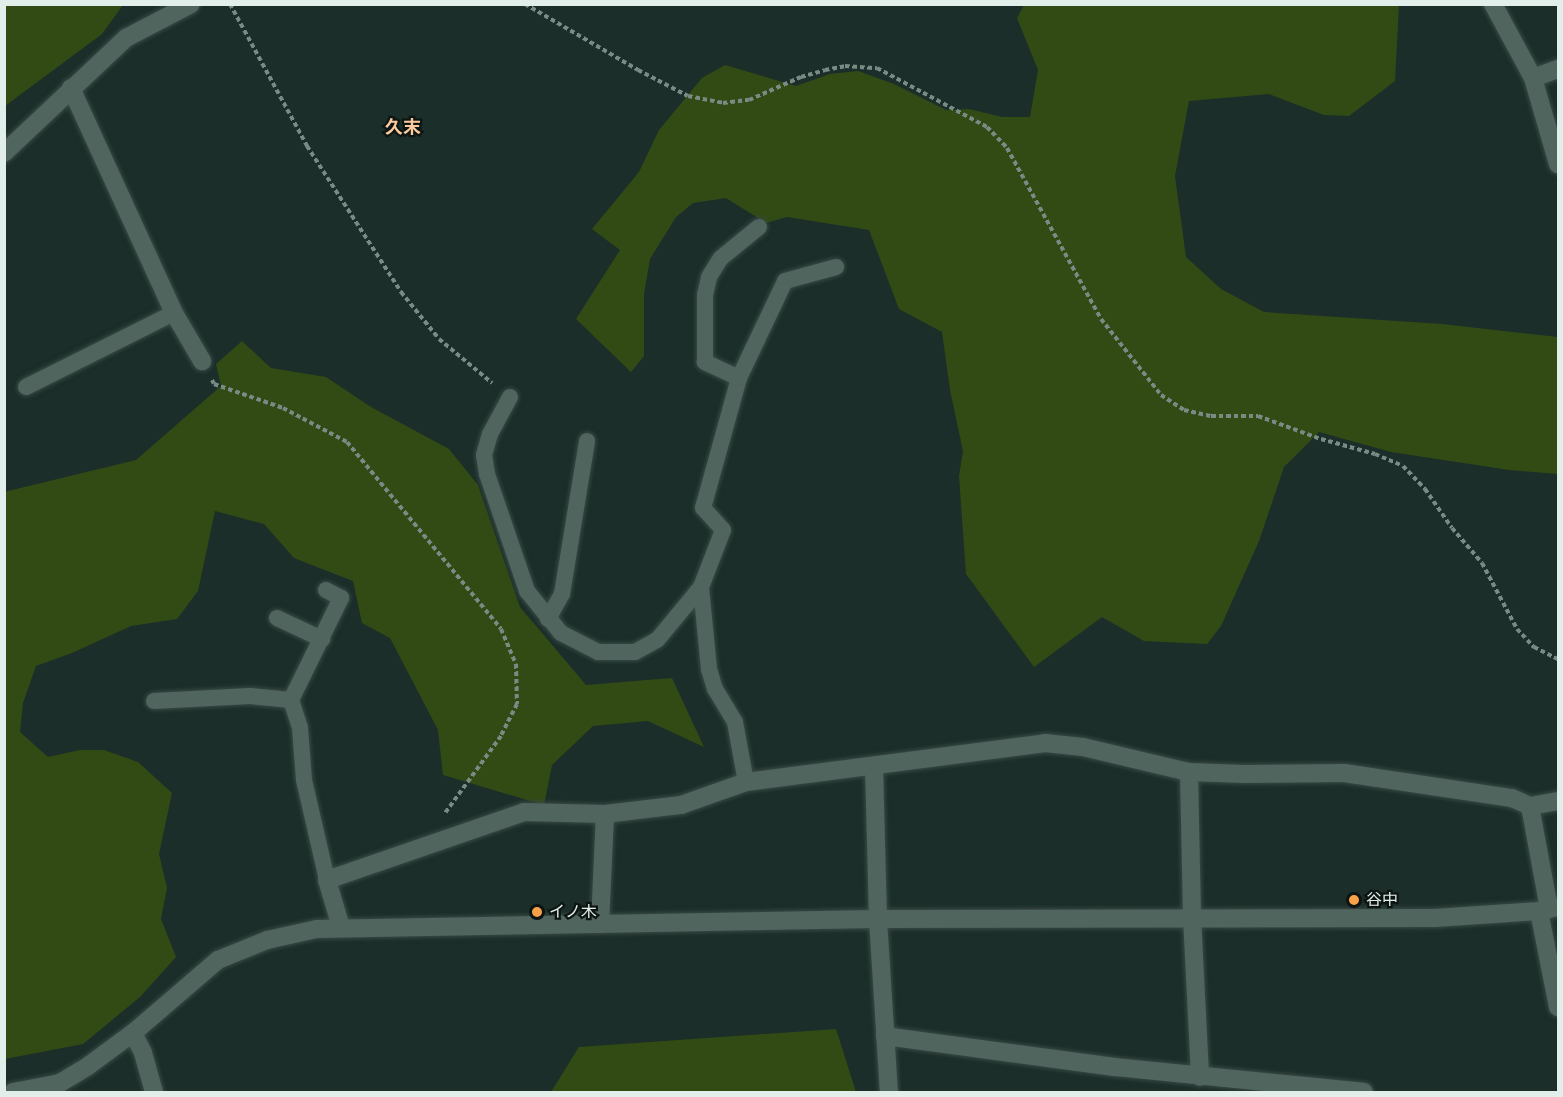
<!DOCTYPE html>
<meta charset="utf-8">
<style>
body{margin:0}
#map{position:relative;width:1563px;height:1097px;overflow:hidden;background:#1b2e29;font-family:"Roboto Serif","Noto Sans JP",serif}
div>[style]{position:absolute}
.green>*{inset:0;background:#324b15}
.path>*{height:4px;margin-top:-2px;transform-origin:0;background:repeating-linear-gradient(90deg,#7a8a85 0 4.5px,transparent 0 7.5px)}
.roads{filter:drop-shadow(0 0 2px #394a46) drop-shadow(0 0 2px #394a46)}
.lane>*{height:16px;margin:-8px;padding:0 8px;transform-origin:8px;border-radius:8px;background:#51655f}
.street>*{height:18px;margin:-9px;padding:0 9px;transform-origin:9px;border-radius:9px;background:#51655f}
.secondary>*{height:18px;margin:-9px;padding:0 9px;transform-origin:9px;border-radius:9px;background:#51655f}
.dots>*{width:16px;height:16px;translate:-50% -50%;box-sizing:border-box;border:3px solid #0c1512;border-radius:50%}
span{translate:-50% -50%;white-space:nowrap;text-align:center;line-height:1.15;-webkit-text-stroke:4.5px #0c1512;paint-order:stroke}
.poi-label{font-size:16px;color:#e2eeea}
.left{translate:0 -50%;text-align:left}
.neighbourhood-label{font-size:18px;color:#fbca9e;font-weight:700}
.frame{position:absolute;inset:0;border:6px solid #e2eeea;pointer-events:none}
</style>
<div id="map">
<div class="green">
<div style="clip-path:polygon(5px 4px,123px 4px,123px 5px,102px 34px,5px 106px)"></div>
<div style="clip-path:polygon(1024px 5px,1399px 5px,1395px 81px,1349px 116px,1324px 115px,1269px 94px,1189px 101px,1175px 176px,1186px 257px,1221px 289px,1264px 312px,1442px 324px,1558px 337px,1558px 474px,1509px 470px,1391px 452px,1319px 432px,1284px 467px,1259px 541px,1221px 626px,1207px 644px,1144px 641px,1102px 617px,1034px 667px,966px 574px,959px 476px,963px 451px,950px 390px,942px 332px,899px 309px,869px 230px,787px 217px,766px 223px,726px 198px,693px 203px,676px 217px,650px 259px,644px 294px,644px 356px,631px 372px,576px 319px,620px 250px,592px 229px,639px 172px,659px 130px,702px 78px,725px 65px,796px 86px,830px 74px,858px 71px,894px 84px,946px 110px,969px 109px,1002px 117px,1030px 117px,1038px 70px,1017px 18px)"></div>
<div style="clip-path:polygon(242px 341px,271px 368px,326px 377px,371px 407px,449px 449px,478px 485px,520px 607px,537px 627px,586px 685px,672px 678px,704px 747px,648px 721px,593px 726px,552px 765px,544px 805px,443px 775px,438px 730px,390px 638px,362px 623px,353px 581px,294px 558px,264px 524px,215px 511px,198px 591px,177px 619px,131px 626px,72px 653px,36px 666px,23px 703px,20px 732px,48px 757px,80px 750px,104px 750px,138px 762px,172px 793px,159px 854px,167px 888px,161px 919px,176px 957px,140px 997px,83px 1044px,5px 1059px,4px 492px,136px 460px,221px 386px,216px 364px)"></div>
<div style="clip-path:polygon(836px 1029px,856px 1092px,551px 1092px,579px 1047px)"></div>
</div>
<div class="path">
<div style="left:230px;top:4px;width:162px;rotate:61.5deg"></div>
<div style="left:307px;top:146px;width:174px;rotate:57.2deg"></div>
<div style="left:401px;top:292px;width:60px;rotate:51deg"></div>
<div style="left:439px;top:339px;width:69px;rotate:39.7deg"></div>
<div style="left:525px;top:4px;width:131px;rotate:30.3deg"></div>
<div style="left:638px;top:70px;width:56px;rotate:27.5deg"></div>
<div style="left:688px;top:96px;width:36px;rotate:11deg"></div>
<div style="left:723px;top:103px;width:26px;rotate:-7deg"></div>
<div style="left:749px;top:100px;width:57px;rotate:-23.9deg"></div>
<div style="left:801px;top:77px;width:25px;rotate:-16deg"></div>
<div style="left:825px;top:70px;width:20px;rotate:-11deg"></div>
<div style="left:845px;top:66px;width:32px;rotate:4deg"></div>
<div style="left:877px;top:68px;width:125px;rotate:28.2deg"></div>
<div style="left:987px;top:127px;width:29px;rotate:46deg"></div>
<div style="left:1007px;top:148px;width:195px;rotate:61.2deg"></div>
<div style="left:1101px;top:319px;width:97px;rotate:51.7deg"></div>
<div style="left:1161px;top:395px;width:27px;rotate:33deg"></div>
<div style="left:1184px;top:410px;width:28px;rotate:13deg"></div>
<div style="left:1211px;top:416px;width:47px"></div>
<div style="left:1258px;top:416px;width:67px;rotate:20.1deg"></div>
<div style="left:1321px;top:439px;width:56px;rotate:15.5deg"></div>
<div style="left:1375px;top:454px;width:30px;rotate:23deg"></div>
<div style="left:1403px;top:466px;width:32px;rotate:46deg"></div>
<div style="left:1425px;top:489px;width:47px;rotate:55.3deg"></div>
<div style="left:1452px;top:528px;width:46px;rotate:49.4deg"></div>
<div style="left:1482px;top:563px;width:75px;rotate:62.1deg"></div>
<div style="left:1517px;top:629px;width:25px;rotate:47deg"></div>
<div style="left:1534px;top:647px;width:27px;rotate:27deg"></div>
<div style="left:212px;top:380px;width:4px;rotate:63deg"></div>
<div style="left:214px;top:384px;width:73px;rotate:19.2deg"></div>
<div style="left:283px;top:408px;width:72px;rotate:28deg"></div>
<div style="left:347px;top:442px;width:242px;rotate:50.5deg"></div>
<div style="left:501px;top:629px;width:38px;rotate:67deg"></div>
<div style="left:516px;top:664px;width:40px;rotate:88.6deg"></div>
<div style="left:517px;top:704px;width:36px;rotate:117deg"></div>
<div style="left:501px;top:736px;width:95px;rotate:126deg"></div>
</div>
<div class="roads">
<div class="lane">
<div style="left:739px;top:378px;width:38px;rotate:-155deg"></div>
<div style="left:705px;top:362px;width:67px;rotate:-90deg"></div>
<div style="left:705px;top:295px;width:18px;rotate:-77deg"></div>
<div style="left:709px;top:277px;width:22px;rotate:-58deg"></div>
<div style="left:721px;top:258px;width:49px;rotate:-39.2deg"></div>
<div style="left:26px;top:387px;width:165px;rotate:-26.6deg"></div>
<div style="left:510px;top:397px;width:42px;rotate:118.4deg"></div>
<div style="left:490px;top:434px;width:22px;rotate:106deg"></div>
<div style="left:484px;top:455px;width:19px;rotate:81deg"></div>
<div style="left:487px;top:474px;width:124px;rotate:71.1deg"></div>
<div style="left:527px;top:591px;width:54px;rotate:51deg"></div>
<div style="left:561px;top:633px;width:42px;rotate:27.2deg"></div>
<div style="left:598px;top:652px;width:37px"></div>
<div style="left:635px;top:652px;width:26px;rotate:-29deg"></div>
<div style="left:658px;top:639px;width:67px;rotate:-50.4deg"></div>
<div style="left:277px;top:618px;width:50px;rotate:25deg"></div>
<div style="left:548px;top:619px;width:29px;rotate:-61deg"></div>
<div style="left:562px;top:594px;width:155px;rotate:-80.7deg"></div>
<div style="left:291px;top:700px;width:114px;rotate:-63.9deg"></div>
<div style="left:341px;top:598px;width:17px;rotate:-152deg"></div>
<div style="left:154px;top:701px;width:96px;rotate:-3deg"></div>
<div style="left:250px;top:696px;width:41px;rotate:5.6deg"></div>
<div style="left:291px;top:700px;width:29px;rotate:72deg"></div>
<div style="left:300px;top:728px;width:52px;rotate:85.6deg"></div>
<div style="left:304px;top:780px;width:103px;rotate:77deg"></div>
<div style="left:746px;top:782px;width:61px;rotate:-100.4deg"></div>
<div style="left:735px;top:722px;width:39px;rotate:-121deg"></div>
<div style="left:715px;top:689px;width:21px;rotate:-107deg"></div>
<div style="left:709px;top:669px;width:82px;rotate:-95.6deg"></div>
<div style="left:701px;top:587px;width:61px;rotate:-68.9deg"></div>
<div style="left:723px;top:530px;width:30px;rotate:-132deg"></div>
<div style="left:703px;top:508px;width:135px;rotate:-74.5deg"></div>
<div style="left:739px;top:378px;width:107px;rotate:-64.6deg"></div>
<div style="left:785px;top:281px;width:53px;rotate:-15.4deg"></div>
</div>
<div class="street">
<div style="left:1493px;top:4px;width:84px;rotate:61.6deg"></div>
<div style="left:1533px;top:78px;width:90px;rotate:73.8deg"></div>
<div style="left:1533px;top:78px;width:27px;rotate:-20deg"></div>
<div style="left:71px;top:88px;width:247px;rotate:65.4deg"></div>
<div style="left:174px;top:313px;width:56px;rotate:59.7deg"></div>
<div style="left:4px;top:153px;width:168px;rotate:-43.3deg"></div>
<div style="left:126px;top:38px;width:73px;rotate:-27.6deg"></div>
<div style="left:874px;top:766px;width:153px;rotate:88.5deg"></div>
<div style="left:878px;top:919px;width:173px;rotate:86.4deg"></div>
<div style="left:1189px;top:772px;width:145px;rotate:88.8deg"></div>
<div style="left:1192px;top:917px;width:160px;rotate:87.1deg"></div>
<div style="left:1530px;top:806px;width:105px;rotate:79.5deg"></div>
<div style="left:1539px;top:911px;width:98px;rotate:78.8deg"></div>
<div style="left:600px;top:924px;width:110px;rotate:-87.4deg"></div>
<div style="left:341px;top:927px;width:49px;rotate:-106.6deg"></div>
<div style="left:327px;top:880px;width:208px;rotate:-19deg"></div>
<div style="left:524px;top:812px;width:81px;rotate:1.4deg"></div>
<div style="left:605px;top:814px;width:77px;rotate:-6.8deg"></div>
<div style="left:681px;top:805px;width:69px;rotate:-19.5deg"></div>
<div style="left:746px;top:782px;width:302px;rotate:-7.4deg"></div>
<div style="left:1045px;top:743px;width:38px;rotate:6deg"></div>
<div style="left:1083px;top:747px;width:109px;rotate:13.3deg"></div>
<div style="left:1189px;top:772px;width:56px;rotate:2deg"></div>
<div style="left:1245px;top:774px;width:99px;rotate:-0.6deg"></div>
<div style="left:1344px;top:773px;width:170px;rotate:8.5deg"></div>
<div style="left:1512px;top:798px;width:20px;rotate:24deg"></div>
<div style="left:1530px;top:806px;width:28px;rotate:-10deg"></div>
<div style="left:133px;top:1033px;width:22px;rotate:63deg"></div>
<div style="left:143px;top:1053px;width:41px;rotate:74.2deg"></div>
<div style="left:885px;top:1036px;width:232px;rotate:7.7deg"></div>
<div style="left:1115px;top:1067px;width:250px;rotate:5.7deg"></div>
</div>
<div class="secondary">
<div style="left:13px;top:1092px;width:48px;rotate:-10.8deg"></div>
<div style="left:60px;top:1083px;width:33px;rotate:-31deg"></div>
<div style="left:88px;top:1066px;width:56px;rotate:-36.3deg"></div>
<div style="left:133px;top:1033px;width:112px;rotate:-40.7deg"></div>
<div style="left:218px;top:960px;width:53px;rotate:-22.2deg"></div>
<div style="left:267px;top:940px;width:51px;rotate:-12.4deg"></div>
<div style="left:317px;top:929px;width:561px;rotate:-1.02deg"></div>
<div style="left:878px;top:919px;width:557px;rotate:-0.1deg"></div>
<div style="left:1435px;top:918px;width:104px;rotate:-3.9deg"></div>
<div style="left:1539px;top:911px;width:19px;rotate:-12deg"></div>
</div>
</div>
<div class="dots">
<div style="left:1354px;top:900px;background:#f7a148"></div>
<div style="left:537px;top:912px;background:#f7a148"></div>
</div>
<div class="poi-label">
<span class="left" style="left:1366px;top:900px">谷中</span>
<span class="left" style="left:549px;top:912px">イノ木</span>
</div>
<div class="neighbourhood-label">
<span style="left:403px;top:127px">久末</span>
</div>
<div class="frame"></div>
</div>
